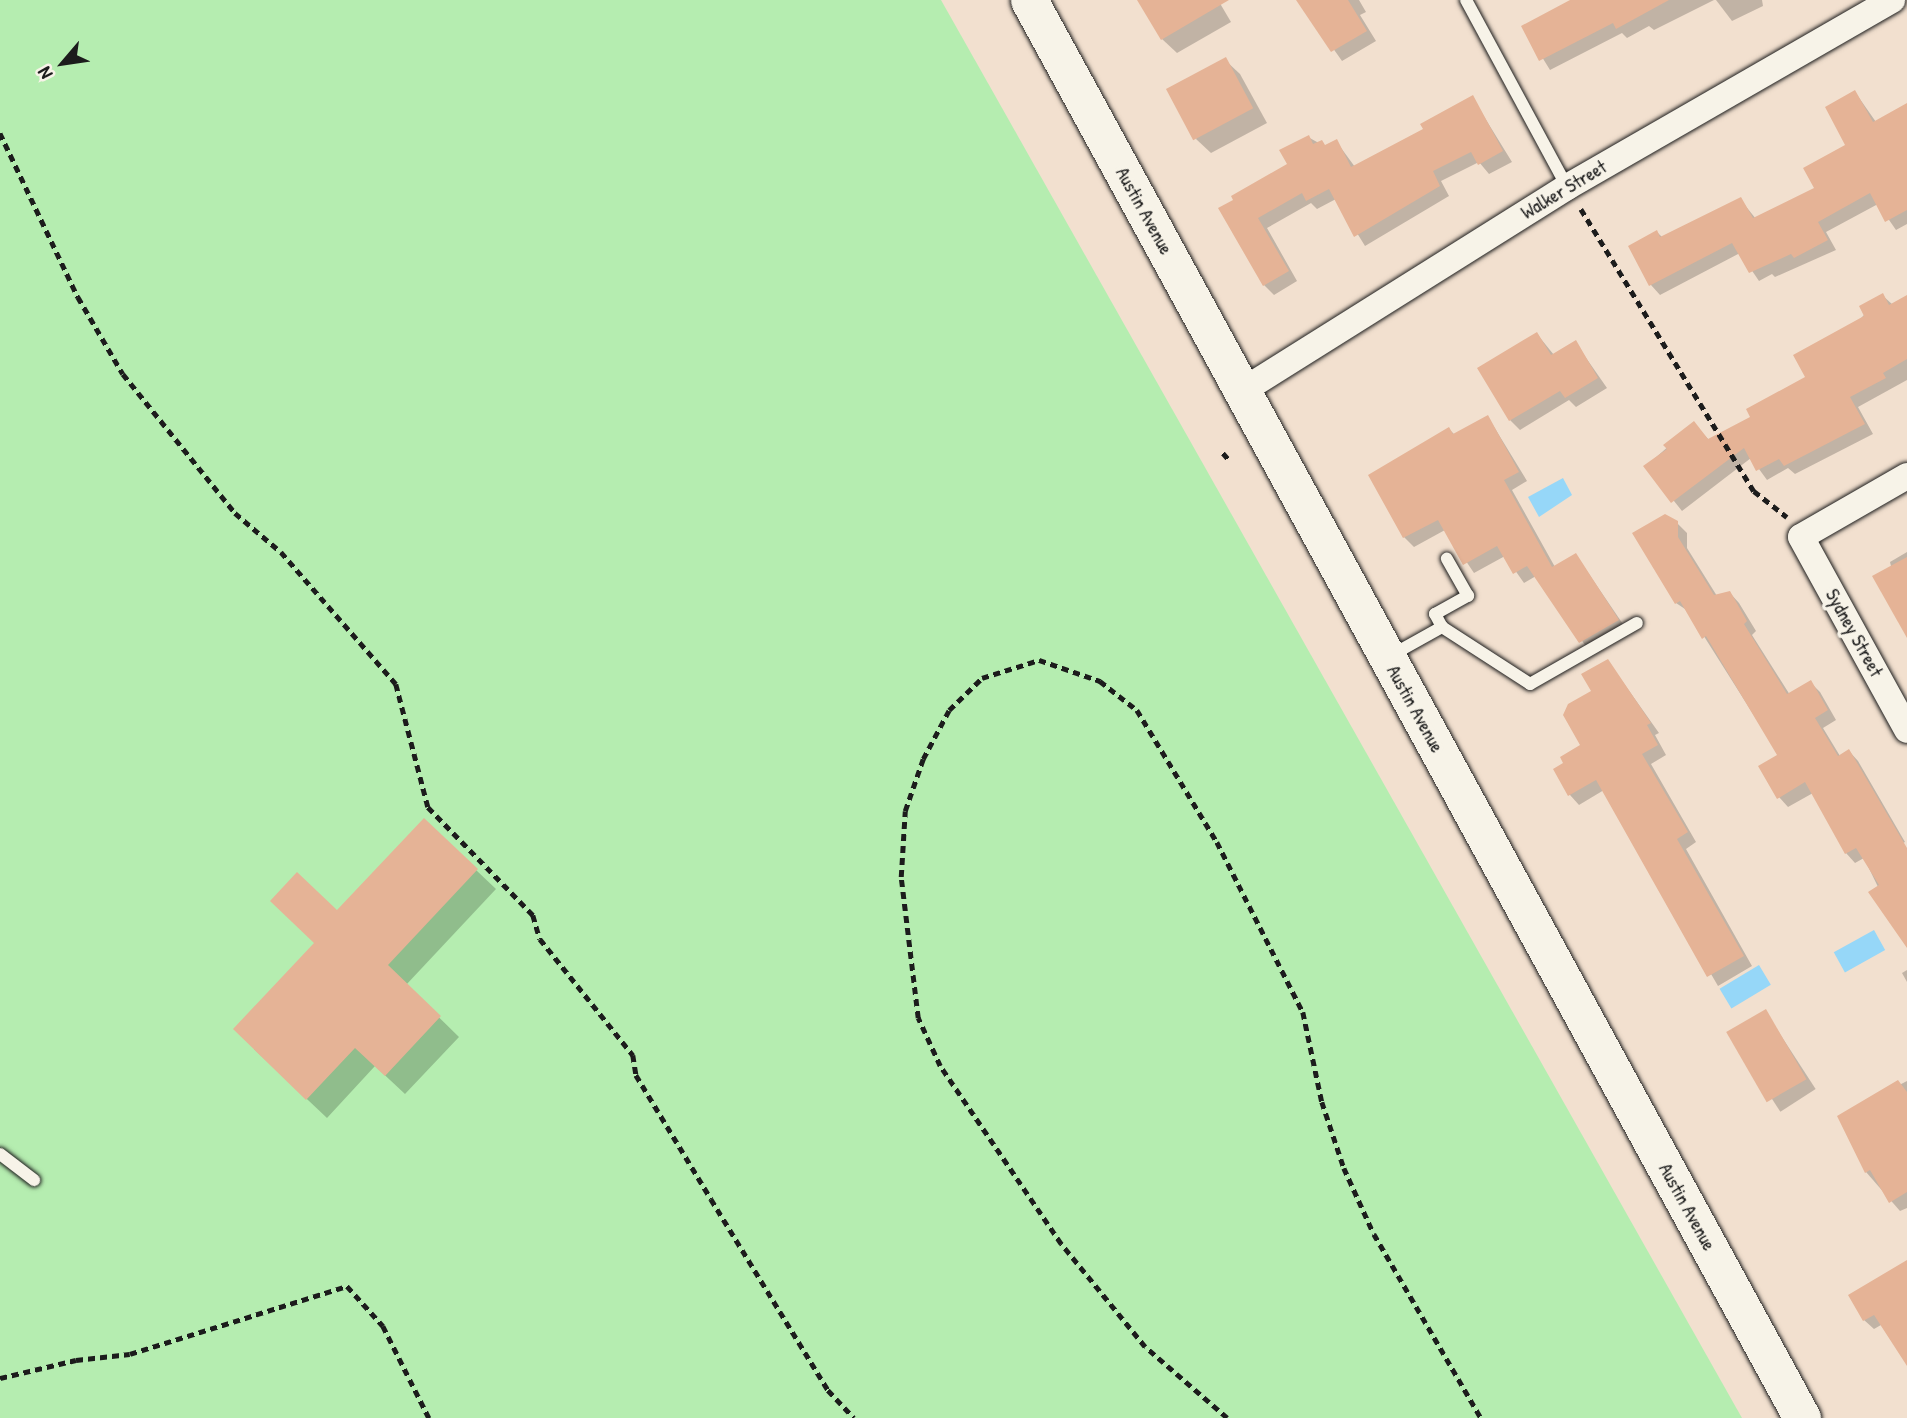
<!DOCTYPE html>
<style>
body{margin:0}
#map{position:relative;width:1907px;height:1418px;overflow:hidden;background:#f2e0cf;font-family:"Patrick Hand",sans-serif}
div>[style]{position:absolute}
.green>*{inset:0;background:#b5edb0}
.water>*{inset:0;background:#96d7f8;transform-origin:0 0}
.shadow>*{inset:0;background:#0003;transform-origin:0 0}
.building>*{inset:0;background:#e5b396;transform-origin:0 0}
.path>*{height:4.5px;margin-top:-2.25px;transform-origin:0;background:repeating-linear-gradient(90deg,#1c1c1c 0 7px,transparent 0 12px)}
.roads{filter:drop-shadow(0 0 2px #1c1c1c) drop-shadow(0 0 2px #1c1c1c)}
.lane>*{height:12px;margin:-6px;padding:0 6px;transform-origin:6px;border-radius:6px;background:#f7f3e8}
.street>*{height:26px;margin:-13px;padding:0 13px;transform-origin:13px;border-radius:13px;background:#f7f3e8}
.secondary>*{height:37px;margin:-18.5px;padding:0 18.5px;transform-origin:18.5px;border-radius:18.5px;background:#f7f3e8}
span{translate:-50% -50%;white-space:nowrap;text-align:center;line-height:1.15;-webkit-text-stroke:7px #f7f3e8;paint-order:stroke}
.street-label{font-size:19px;color:#1c1c1c}
.north{position:absolute;left:28px;top:28px;width:70px;height:70px;-webkit-text-stroke:5px #f7f3e8;paint-order:stroke;rotate:241deg;font-size:19px;font-weight:700;line-height:28px;text-align:center;color:#1c1c1c}
.north::after{content:'';display:block;margin:auto;width:24px;height:32px;background:#1c1c1c;clip-path:polygon(50% 0,100% 100%,50% 72%,0 100%)}
</style>
<div id="map">
<div class="green">
<div style="clip-path:polygon(0 0,941px 0,1742px 1418px,0 1418px)"></div>
</div>
<div class="water">
<div style="clip-path:polygon(1563px 478px,1572px 495px,1539px 517px,1528px 497px)"></div>
<div style="left:1874px;top:930px;width:23px;height:46px;rotate:61deg"></div>
<div style="left:1759px;top:965px;width:23px;height:46px;rotate:59deg"></div>
</div>
<div class="shadow">
<div style="clip-path:polygon(1139px 0,1218px 0,1231px 22px,1177px 53px,1162px 39px)"></div>
<div style="clip-path:polygon(1299px 0,1359px 0,1366px 12px,1360px 15px,1376px 41px,1342px 61px)"></div>
<div style="clip-path:polygon(1573px 0,1714px 0,1654px 30px,1649px 26px,1627px 38px,1622px 33px,1550px 70px,1523px 26px)"></div>
<div style="clip-path:polygon(1716px 0,1762px 0,1763px 6px,1732px 21px)"></div>
<div style="clip-path:polygon(1225px 60px,1240px 74px,1267px 123px,1211px 153px,1196px 139px)"></div>
<div style="clip-path:polygon(1855px 92px,1876px 122px,1907px 105px,1907px 224px,1896px 230px,1878px 204px,1826px 232px,1836px 250px,1775px 277px,1772px 274px,1759px 281px,1740px 253px,1660px 295px,1651px 285px,1630px 246px,1657px 232px,1663px 238px,1740px 199px,1756px 219px,1816px 189px,1848px 146px)"></div>
<div style="clip-path:polygon(1472px 97px,1512px 162px,1489px 174px,1479px 162px,1441px 181px,1449px 196px,1365px 246px,1336px 199px,1317px 209px,1311px 203px,1267px 228px,1297px 281px,1274px 295px,1264px 285px,1221px 209px,1289px 165px,1308px 137px,1326px 147px,1336px 141px,1355px 167px,1425px 130px)"></div>
<div style="clip-path:polygon(1882px 295px,1893px 305px,1907px 304px,1907px 380px,1858px 407px,1873px 434px,1795px 474px,1788px 468px,1767px 480px,1751px 458px,1682px 511px,1646px 466px,1694px 424px,1710px 441px,1753px 417px,1807px 378px)"></div>
<div style="clip-path:polygon(1537px 334px,1554px 355px,1575px 342px,1607px 388px,1576px 407px,1569px 400px,1520px 430px,1510px 420px)"></div>
<div style="clip-path:polygon(1488px 417px,1527px 481px,1512px 490px,1555px 567px,1576px 555px,1627px 630px,1590px 652px,1536px 576px,1524px 583px,1505px 556px,1474px 573px,1445px 530px,1414px 547px,1404px 537px,1449px 429px,1455px 435px)"></div>
<div style="clip-path:polygon(1677px 523px,1687px 533px,1687px 548px,1717px 596px,1730px 593px,1739px 603px,1756px 631px,1752px 635px,1790px 695px,1810px 682px,1820px 692px,1836px 720px,1823px 728px,1840px 756px,1849px 751px,1858px 761px,1905px 842px,1901px 844px,1907px 854px,1907px 947px,1864px 858px,1855px 863px,1846px 853px,1813px 793px,1788px 807px,1779px 797px,1779px 755px,1688px 611px,1676px 603px)"></div>
<div style="clip-path:polygon(1907px 552px,1907px 630px,1890px 562px)"></div>
<div style="clip-path:polygon(1608px 661px,1659px 733px,1655px 735px,1666px 755px,1651px 764px,1696px 842px,1686px 849px,1752px 966px,1718px 986px,1604px 790px,1579px 805px,1570px 795px,1565px 764px,1582px 746px,1593px 692px)"></div>
<div style="clip-path:polygon(476px 870px,496px 889px,406px 985px,459px 1037px,405px 1094px,375px 1066px,327px 1118px,254px 1049px,316px 943px,337px 912px)"></div>
<div style="clip-path:polygon(1907px 970px,1907px 982px,1902px 973px)"></div>
<div style="left:1765px;top:1011px;width:93px;height:42px;rotate:57deg"></div>
<div style="clip-path:polygon(1907px 1081px,1907px 1208px,1900px 1211px,1866px 1172px,1839px 1116px)"></div>
<div style="clip-path:polygon(1907px 1262px,1907px 1363px,1881px 1325px,1874px 1329px,1864px 1320px)"></div>
</div>
<div class="building">
<div style="clip-path:polygon(1137px 0,1229px 0,1161px 40px)"></div>
<div style="clip-path:polygon(1296px 0,1348px 0,1367px 31px,1331px 52px)"></div>
<div style="clip-path:polygon(1570px 0,1669px 0,1616px 29px,1613px 23px,1539px 61px,1521px 26px)"></div>
<div style="left:1226px;top:57px;width:58px;height:68px;rotate:62deg"></div>
<div style="clip-path:polygon(1855px 90px,1873px 122px,1907px 103px,1907px 210px,1885px 222px,1870px 193px,1818px 222px,1828px 240px,1794px 258px,1791px 254px,1749px 273px,1732px 243px,1649px 286px,1628px 246px,1657px 230px,1660px 237px,1741px 197px,1753px 218px,1814px 188px,1803px 168px,1845px 145px,1825px 107px)"></div>
<div style="clip-path:polygon(1473px 95px,1503px 151px,1478px 165px,1471px 152px,1433px 171px,1440px 186px,1354px 237px,1329px 189px,1306px 201px,1302px 193px,1258px 218px,1289px 271px,1263px 286px,1218px 208px,1233px 200px,1231px 196px,1287px 164px,1279px 150px,1309px 135px,1313px 144px,1322px 140px,1325px 145px,1337px 139px,1351px 167px,1423px 129px,1420px 124px)"></div>
<div style="clip-path:polygon(1883px 293px,1889px 305px,1907px 295px,1907px 359px,1883px 373px,1886px 378px,1850px 397px,1865px 424px,1784px 466px,1779px 459px,1756px 471px,1744px 448px,1671px 503px,1643px 466px,1667px 449px,1663px 445px,1694px 421px,1708px 439px,1750px 417px,1746px 409px,1805px 377px,1793px 355px,1864px 316px,1859px 306px)"></div>
<div style="clip-path:polygon(1537px 332px,1551px 355px,1576px 340px,1598px 378px,1565px 398px,1560px 391px,1509px 421px,1477px 368px)"></div>
<div style="clip-path:polygon(1488px 415px,1519px 472px,1504px 480px,1552px 567px,1576px 553px,1619px 620px,1579px 643px,1527px 566px,1513px 574px,1497px 546px,1463px 565px,1438px 520px,1403px 538px,1368px 475px,1449px 427px,1453px 434px)"></div>
<div style="clip-path:polygon(1665px 514px,1678px 521px,1678px 537px,1714px 595px,1730px 591px,1747px 621px,1744px 624px,1787px 694px,1811px 680px,1828px 710px,1815px 718px,1838px 756px,1849px 749px,1907px 848px,1907px 948px,1868px 892px,1879px 885px,1856px 848px,1845px 854px,1805px 782px,1777px 799px,1758px 766px,1777px 755px,1706px 636px,1702px 639px,1680px 601px,1675px 604px,1632px 533px)"></div>
<div style="clip-path:polygon(1907px 557px,1907px 638px,1872px 576px)"></div>
<div style="clip-path:polygon(1608px 659px,1651px 723px,1647px 725px,1658px 745px,1642px 754px,1688px 832px,1677px 839px,1744px 956px,1707px 977px,1596px 780px,1568px 796px,1553px 769px,1563px 763px,1560px 757px,1580px 745px,1563px 715px,1568px 704px,1591px 691px,1581px 674px)"></div>
<div style="clip-path:polygon(424px 818px,478px 869px,388px 965px,441px 1016px,385px 1076px,355px 1048px,306px 1100px,233px 1029px,314px 943px,270px 901px,297px 872px,337px 910px)"></div>
<div style="left:1766px;top:1009px;width:81px;height:46px;rotate:60deg"></div>
<div style="clip-path:polygon(1898px 1080px,1907px 1092px,1907px 1192px,1889px 1203px,1870px 1170px,1865px 1173px,1837px 1116px)"></div>
<div style="clip-path:polygon(1907px 1260px,1907px 1366px,1874px 1315px,1863px 1321px,1848px 1295px)"></div>
</div>
<div class="path">
<div style="left:0;top:133px;width:182px;rotate:64.6deg"></div>
<div style="left:78px;top:297px;width:89px;rotate:59.7deg"></div>
<div style="left:123px;top:374px;width:179px;rotate:51.1deg"></div>
<div style="left:235px;top:513px;width:60px;rotate:40.3deg"></div>
<div style="left:281px;top:552px;width:175px;rotate:48.9deg"></div>
<div style="left:396px;top:684px;width:127px;rotate:75.4deg"></div>
<div style="left:428px;top:807px;width:151px;rotate:45.8deg"></div>
<div style="left:533px;top:915px;width:25px;rotate:74deg"></div>
<div style="left:540px;top:939px;width:149px;rotate:51.3deg"></div>
<div style="left:633px;top:1055px;width:20px;rotate:81deg"></div>
<div style="left:636px;top:1075px;width:145px;rotate:58.8deg"></div>
<div style="left:711px;top:1199px;width:224px;rotate:58.5deg"></div>
<div style="left:828px;top:1390px;width:38px;rotate:47deg"></div>
<div style="left:1581px;top:209px;width:331px;rotate:58.5deg"></div>
<div style="left:1754px;top:491px;width:42px;rotate:38.2deg"></div>
<div style="left:1223px;top:453px;width:11px;rotate:49deg"></div>
<div style="left:0;top:1378px;width:78px;rotate:-13.3deg"></div>
<div style="left:76px;top:1360px;width:54px;rotate:-6.3deg"></div>
<div style="left:130px;top:1354px;width:227px;rotate:-17.4deg"></div>
<div style="left:347px;top:1286px;width:54px;rotate:48deg"></div>
<div style="left:383px;top:1326px;width:103px;rotate:63.4deg"></div>
<div style="left:1227px;top:1418px;width:108px;rotate:-139.1deg"></div>
<div style="left:1145px;top:1347px;width:133px;rotate:-129.2deg"></div>
<div style="left:1061px;top:1244px;width:215px;rotate:-124.2deg"></div>
<div style="left:940px;top:1066px;width:53px;rotate:-114.6deg"></div>
<div style="left:918px;top:1018px;width:142px;rotate:-96.9deg"></div>
<div style="left:901px;top:877px;width:66px;rotate:-86.5deg"></div>
<div style="left:905px;top:811px;width:55px;rotate:-70.9deg"></div>
<div style="left:923px;top:759px;width:55px;rotate:-62deg"></div>
<div style="left:949px;top:710px;width:46px;rotate:-44.1deg"></div>
<div style="left:982px;top:678px;width:60px;rotate:-17.5deg"></div>
<div style="left:1039px;top:660px;width:65px;rotate:19deg"></div>
<div style="left:1100px;top:681px;width:47px;rotate:38.1deg"></div>
<div style="left:1137px;top:710px;width:154px;rotate:58.8deg"></div>
<div style="left:1217px;top:842px;width:191px;rotate:63.2deg"></div>
<div style="left:1303px;top:1012px;width:92px;rotate:78.1deg"></div>
<div style="left:1322px;top:1102px;width:70px;rotate:71.6deg"></div>
<div style="left:1344px;top:1168px;width:72px;rotate:65.6deg"></div>
<div style="left:1374px;top:1234px;width:213px;rotate:59.8deg"></div>
</div>
<div class="roads">
<div class="lane">
<div style="left:1466px;top:0;width:213px;rotate:61.6deg"></div>
<div style="left:1442px;top:627px;width:15px;rotate:-118deg"></div>
<div style="left:1435px;top:614px;width:38px;rotate:-29deg"></div>
<div style="left:1468px;top:596px;width:43px;rotate:-119.6deg"></div>
<div style="left:1390px;top:656px;width:60px;rotate:-29.1deg"></div>
<div style="left:1442px;top:627px;width:105px;rotate:32.9deg"></div>
<div style="left:1530px;top:684px;width:123px;rotate:-29.7deg"></div>
<div style="left:0;top:1154px;width:43px;rotate:37.4deg"></div>
</div>
<div class="street">
<div style="left:1242px;top:391px;width:384px;rotate:-32.1deg"></div>
<div style="left:1567px;top:187px;width:375px;rotate:-29.9deg"></div>
<div style="left:1907px;top:476px;width:122px;rotate:150.1deg"></div>
<div style="left:1801px;top:537px;width:220px;rotate:61.2deg"></div>
</div>
<div class="secondary">
<div style="left:1029px;top:0;width:1615px;rotate:61.4deg"></div>
</div>
</div>
<div class="street-label">
<span style="left:1564px;top:190px;rotate:-31deg">Walker Street</span>
<span style="left:1144px;top:211px;rotate:61deg">Austin Avenue</span>
<span style="left:1854px;top:633px;rotate:61deg">Sydney Street</span>
<span style="left:1415px;top:709px;rotate:61deg">Austin Avenue</span>
<span style="left:1687px;top:1207px;rotate:61deg">Austin Avenue</span>
</div>
<div class="north">N</div>
</div>
